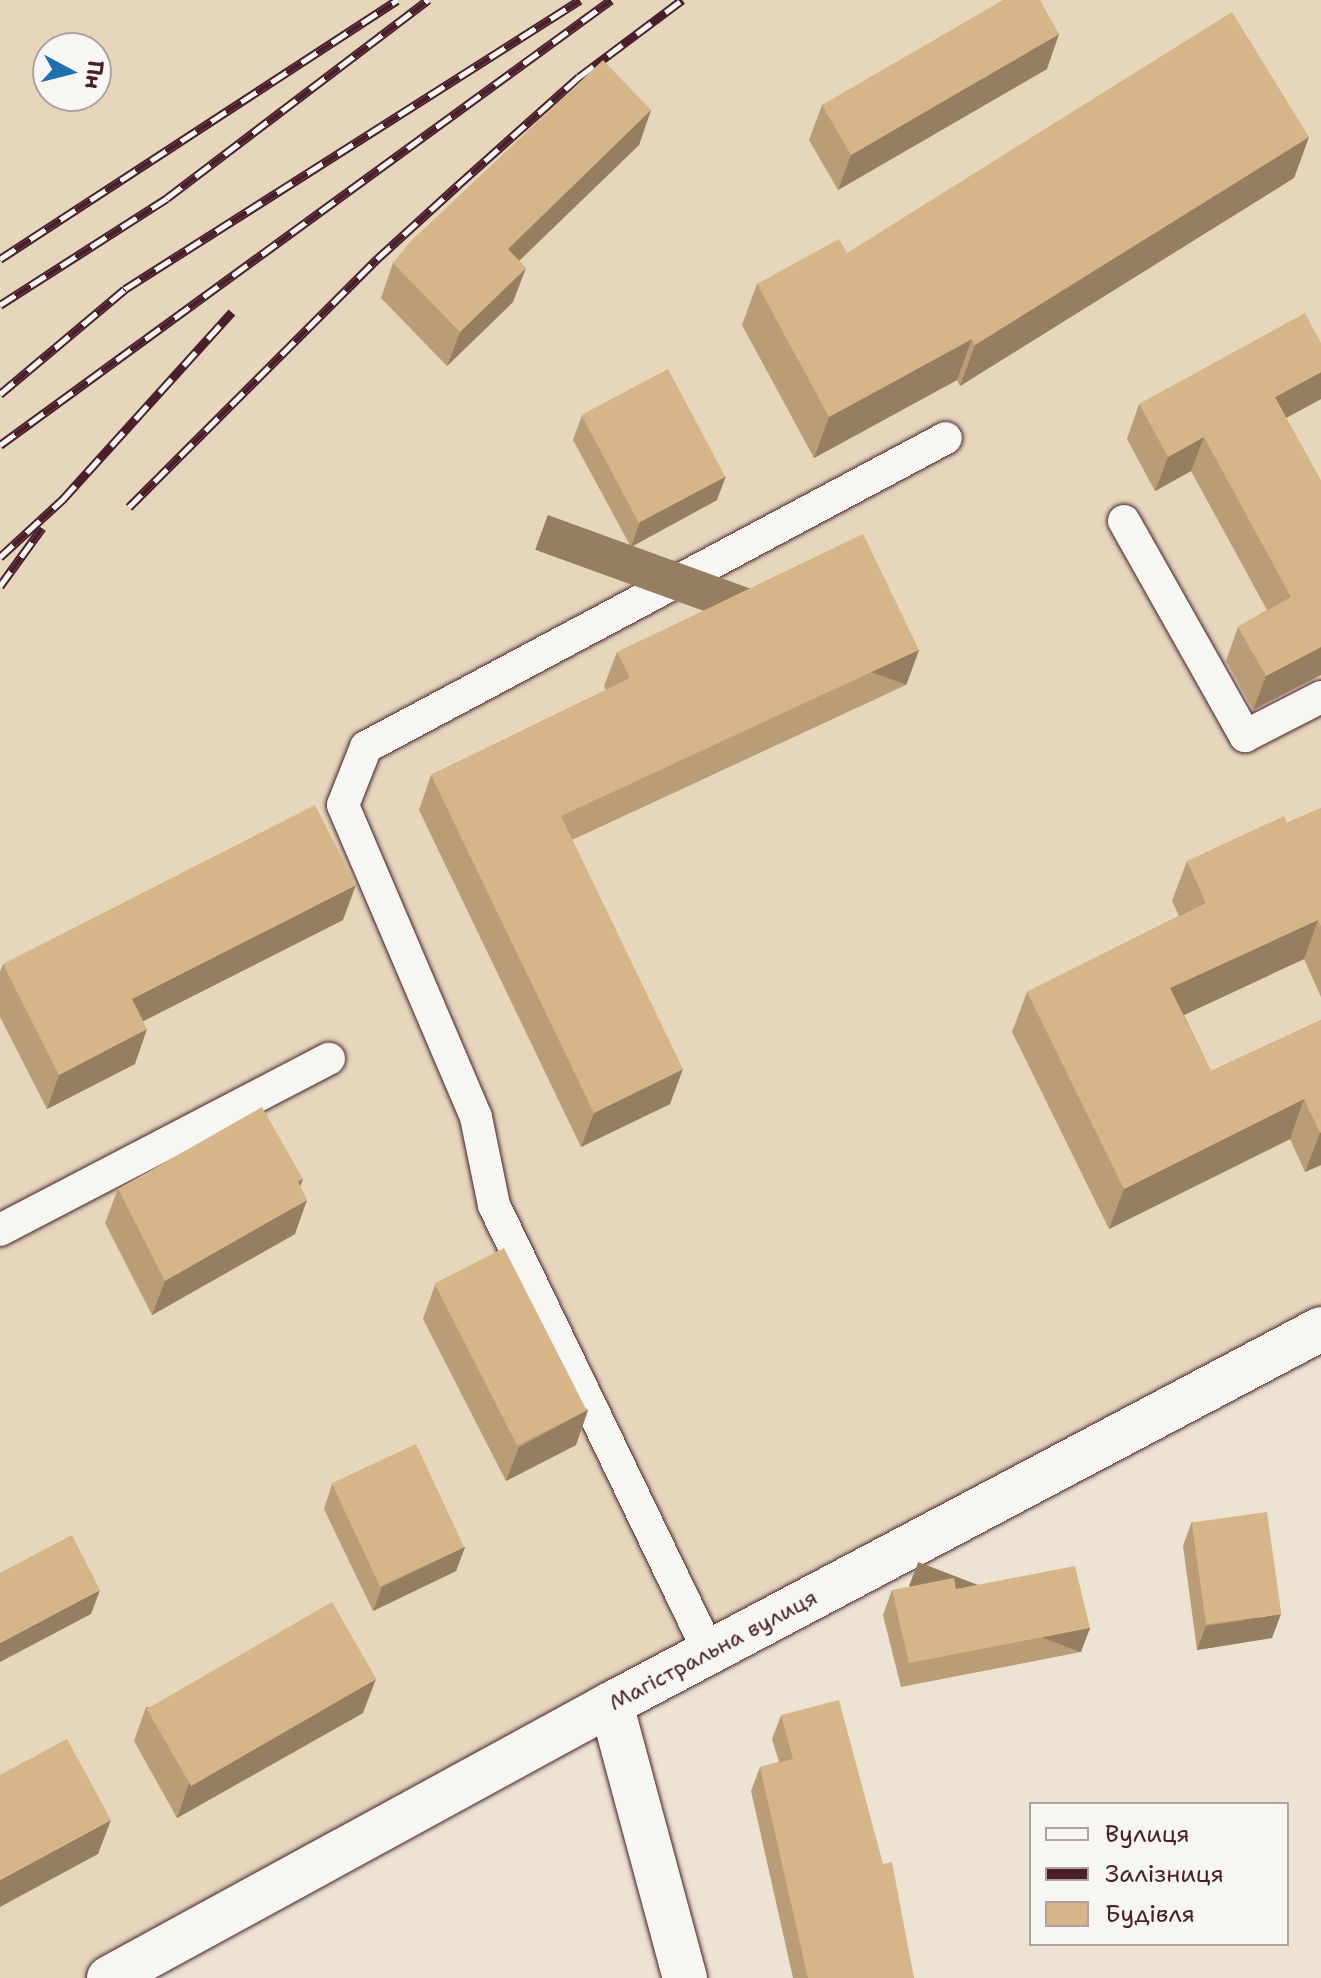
<!DOCTYPE html>
<meta charset="utf-8">
<style>
body{margin:0}
#map{position:relative;width:1321px;height:1978px;overflow:hidden;background:#ece3d2;font-family:"Shantell Sans",sans-serif}
div>[style]{position:absolute}
.built>*{inset:0;background:#e5d6bc}
.roads{filter:drop-shadow(0 0 2px #4a1f2b) drop-shadow(0 0 2px #4a1f2b)}
.lane>*{height:32px;margin:-16px;padding:0 16px;transform-origin:16px;border-radius:16px;background:#f6f6f2}
.street>*{height:44px;margin:-22px;padding:0 22px;transform-origin:22px;border-radius:22px;background:#f6f6f2}
.rail>*{height:9px;margin-top:-4.5px;transform-origin:0;background:repeating-linear-gradient(90deg,#f6f6f2 0 18px,#4a1f2b 0 36px);box-sizing:border-box;border-block:2px solid #4a1f2b}
.wall>*{inset:0;background:#b89d76}
.shaded-wall>*{inset:0;background:#967f60;transform-origin:0 0}
.building>*{inset:0;background:#d6b689;transform-origin:0 0}
span{translate:-50% -50%;white-space:nowrap;text-align:center;line-height:1.15;-webkit-text-stroke:6px #f6f6f2;paint-order:stroke}
.street-label{font-size:22px;color:#4a1f2b}
.legend{position:absolute;left:1029px;top:1802px;width:260px;height:144px;box-sizing:border-box;background:#f6f6f2;border:2px solid #b1a0a2;margin:0;padding:10px 14px;list-style:none;font-size:24px;color:#4a1f2b}
.legend li{display:flex;align-items:center;gap:16px;height:40px}
.legend b{width:40px;border:2px solid #b1a0a2}
.north{position:absolute;left:32px;top:32px;width:80px;height:80px;box-sizing:border-box;background:#f6f6f2;border:2px solid #b1a0a2;border-radius:50%;rotate:97deg;font-size:22px;font-weight:700;line-height:32px;text-align:center;color:#4a1f2b}
.north::after{content:'';display:block;margin:auto;width:28px;height:36px;background:#1f6fb2;clip-path:polygon(50% 0,100% 100%,50% 72%,0 100%)}
</style>
<div id="map">
<div class="built">
<div style="clip-path:polygon(evenodd,0 0,1321px 0,1321px 1329px,109px 1978px,0 1978px,0 0,48px 48px,96px 48px,96px 96px,48px 96px,48px 48px)"></div>
</div>
<div class="roads">
<div class="lane">
<div style="left:1124px;top:521px;width:247px;rotate:60.6deg"></div>
<div style="left:1245px;top:736px;width:85px;rotate:-27.2deg"></div>
<div style="left:0;top:1230px;width:371px;rotate:-27.5deg"></div>
<div style="left:709px;top:1652px;width:496px;rotate:-115.7deg"></div>
<div style="left:494px;top:1205px;width:90px;rotate:-101.6deg"></div>
<div style="left:476px;top:1117px;width:339px;rotate:-113.1deg"></div>
<div style="left:343px;top:805px;width:62px;rotate:-68.4deg"></div>
<div style="left:366px;top:747px;width:657px;rotate:-28.05deg"></div>
</div>
<div class="street">
<div style="left:611px;top:1704px;width:284px;rotate:74.9deg"></div>
<div style="left:109px;top:1978px;width:572px;rotate:-28.63deg"></div>
<div style="left:611px;top:1704px;width:803px;rotate:-27.84deg"></div>
</div>
</div>
<div class="rail">
<div style="left:0;top:259px;width:474px;rotate:-33.1deg"></div>
<div style="left:0;top:305px;width:198px;rotate:-32.6deg"></div>
<div style="left:167px;top:198px;width:328px;rotate:-37.2deg"></div>
<div style="left:0;top:394px;width:163px;rotate:-40deg"></div>
<div style="left:125px;top:289px;width:539px;rotate:-32.42deg"></div>
<div style="left:0;top:445px;width:756px;rotate:-36.07deg"></div>
<div style="left:129px;top:507px;width:351px;rotate:-45deg"></div>
<div style="left:377px;top:259px;width:110px;rotate:-42.4deg"></div>
<div style="left:458px;top:185px;width:162px;rotate:-41.8deg"></div>
<div style="left:579px;top:77px;width:129px;rotate:-36.8deg"></div>
<div style="left:0;top:557px;width:86px;rotate:-42.6deg"></div>
<div style="left:63px;top:499px;width:252px;rotate:-47.9deg"></div>
<div style="left:0;top:586px;width:72px;rotate:-54.1deg"></div>
</div>
<div class="wall">
<div style="clip-path:polygon(1047px 69px,838px 190px,809px 140px,822px 105px)"></div>
<div style="clip-path:polygon(651px 110px,639px 145px,519px 261px,513px 302px,447px 366px,381px 298px,393px 263px)"></div>
<div style="clip-path:polygon(1309px 137px,1294px 178px,960px 386px,957px 380px,814px 458px,742px 325px,757px 284px,847px 253px)"></div>
<div style="clip-path:polygon(1321px 399px,1286px 418px,1321px 481px,1321px 675px,1253px 710px,1226px 661px,1238px 627px,1267px 610px,1191px 471px,1155px 491px,1127px 439px,1139px 404px)"></div>
<div style="clip-path:polygon(582px 415px,717px 500px,631px 547px,573px 440px)"></div>
<div style="clip-path:polygon(919px 650px,906px 685px,572px 840px,670px 1104px,581px 1147px,419px 810px,431px 775px,606px 690px,604px 686px,617px 652px)"></div>
<div style="clip-path:polygon(1321px 808px,1321px 997px,1304px 959px,1184px 1015px,1211px 1071px,1321px 1020px,1321px 1165px,1305px 1172px,1290px 1139px,1109px 1229px,1012px 1032px,1027px 992px,1179px 916px,1172px 901px,1187px 861px,1287px 823px)"></div>
<div style="clip-path:polygon(343px 920px,143px 1021px,135px 1064px,47px 1109px,0 1017px,0 972px,3px 964px)"></div>
<div style="clip-path:polygon(303px 1179px,300px 1185px,295px 1234px,152px 1315px,105px 1223px,118px 1189px)"></div>
<div style="clip-path:polygon(435px 1285px,588px 1410px,576px 1445px,506px 1481px,423px 1319px)"></div>
<div style="clip-path:polygon(332px 1484px,465px 1547px,456px 1571px,373px 1611px,324px 1509px)"></div>
<div style="clip-path:polygon(1192px 1521px,1272px 1638px,1197px 1650px,1183px 1546px)"></div>
<div style="clip-path:polygon(956px 1589px,1090px 1628px,1081px 1652px,901px 1687px,883px 1615px,892px 1590px)"></div>
<div style="clip-path:polygon(146px 1707px,363px 1713px,177px 1818px,134px 1741px)"></div>
<div style="clip-path:polygon(781px 1715px,914px 1978px,793px 1978px,751px 1791px,760px 1767px,779px 1762px,772px 1739px)"></div>
</div>
<div class="shaded-wall">
<div style="clip-path:polygon(1059px 34px,1047px 69px,838px 190px,851px 155px)"></div>
<div style="clip-path:polygon(651px 110px,639px 145px,495px 284px,508px 249px)"></div>
<div style="clip-path:polygon(1309px 137px,1294px 178px,960px 386px,975px 345px)"></div>
<div style="clip-path:polygon(526px 268px,513px 302px,447px 366px,460px 332px)"></div>
<div style="clip-path:polygon(972px 339px,957px 380px,814px 458px,829px 417px)"></div>
<div style="clip-path:polygon(1321px 372px,1321px 399px,1262px 431px,1275px 397px)"></div>
<div style="clip-path:polygon(1204px 437px,1191px 471px,1155px 491px,1168px 457px)"></div>
<div style="clip-path:polygon(726px 476px,717px 500px,631px 547px,640px 522px)"></div>
<div style="clip-path:polygon(1321px 647px,1321px 675px,1253px 710px,1266px 676px)"></div>
<div style="left:919px;top:650px;width:37px;height:395px;rotate:110deg"></div>
<div style="clip-path:polygon(356px 885px,343px 920px,120px 1033px,132px 999px)"></div>
<div style="clip-path:polygon(1318px 920px,1304px 959px,1156px 1028px,1170px 988px)"></div>
<div style="clip-path:polygon(147px 1029px,135px 1064px,47px 1109px,59px 1075px)"></div>
<div style="clip-path:polygon(683px 1069px,670px 1104px,581px 1147px,594px 1113px)"></div>
<div style="clip-path:polygon(1304px 1099px,1290px 1139px,1109px 1229px,1124px 1189px)"></div>
<div style="clip-path:polygon(1321px 1132px,1321px 1165px,1305px 1172px,1320px 1133px)"></div>
<div style="clip-path:polygon(303px 1179px,292px 1209px,307px 1200px,295px 1234px,152px 1315px,165px 1281px)"></div>
<div style="clip-path:polygon(588px 1410px,576px 1445px,506px 1481px,519px 1447px)"></div>
<div style="clip-path:polygon(465px 1547px,456px 1571px,373px 1611px,382px 1587px)"></div>
<div style="clip-path:polygon(100px 1590px,91px 1614px,0 1662px,0 1643px)"></div>
<div style="clip-path:polygon(1281px 1614px,1272px 1638px,1197px 1650px,1206px 1626px)"></div>
<div style="left:1090px;top:1628px;width:26px;height:184px;rotate:111deg"></div>
<div style="clip-path:polygon(376px 1679px,363px 1713px,177px 1818px,189px 1783px)"></div>
<div style="clip-path:polygon(111px 1820px,98px 1854px,0 1907px,0 1880px)"></div>
</div>
<div class="building">
<div style="clip-path:polygon(1003px 0,1040px 0,1059px 34px,851px 155px,822px 105px)"></div>
<div style="clip-path:polygon(1232px 12px,1309px 137px,975px 345px,972px 339px,829px 417px,757px 284px,839px 239px,847px 253px)"></div>
<div style="clip-path:polygon(603px 60px,651px 110px,508px 249px,526px 268px,460px 332px,393px 263px,410px 242px)"></div>
<div style="clip-path:polygon(1305px 313px,1321px 343px,1321px 372px,1275px 397px,1321px 481px,1321px 647px,1266px 676px,1238px 627px,1291px 597px,1204px 437px,1168px 457px,1139px 404px)"></div>
<div style="left:668px;top:369px;width:122px;height:98px;rotate:62deg"></div>
<div style="clip-path:polygon(863px 534px,919px 650px,561px 816px,683px 1069px,594px 1113px,431px 775px,630px 678px,617px 652px)"></div>
<div style="clip-path:polygon(315px 805px,356px 885px,132px 999px,147px 1029px,59px 1075px,3px 964px)"></div>
<div style="clip-path:polygon(1321px 808px,1321px 926px,1318px 920px,1170px 988px,1211px 1071px,1321px 1020px,1321px 1132px,1320px 1133px,1304px 1099px,1124px 1189px,1027px 992px,1206px 903px,1187px 861px,1284px 816px,1287px 823px)"></div>
<div style="clip-path:polygon(262px 1107px,303px 1179px,298px 1181px,307px 1200px,165px 1281px,118px 1189px)"></div>
<div style="left:504px;top:1248px;width:182px;height:78px;rotate:63deg"></div>
<div style="left:416px;top:1444px;width:114px;height:93px;rotate:65deg"></div>
<div style="left:1267px;top:1512px;width:103px;height:76px;rotate:82deg"></div>
<div style="clip-path:polygon(72px 1535px,100px 1590px,0 1643px,0 1573px)"></div>
<div style="clip-path:polygon(1075px 1566px,1090px 1628px,909px 1663px,892px 1590px,954px 1578px,956px 1589px)"></div>
<div style="left:332px;top:1602px;width:89px;height:214px;rotate:60deg"></div>
<div style="clip-path:polygon(839px 1700px,883px 1864px,892px 1862px,914px 1978px,808px 1978px,760px 1767px,793px 1759px,781px 1715px)"></div>
<div style="clip-path:polygon(67px 1739px,111px 1820px,0 1880px,0 1775px)"></div>
</div>
<div class="street-label">
<span style="left:713px;top:1650px;rotate:-28deg">Магістральна вулиця</span>
</div>
<ul class="legend">
<li><b style="height:10px;background:#f6f6f2"></b>Вулиця</li>
<li><b style="height:10px;background:#4a1f2b"></b>Залізниця</li>
<li><b style="height:22px;background:#d6b689"></b>Будівля</li>
</ul>
<div class="north">Пн</div>
</div>
